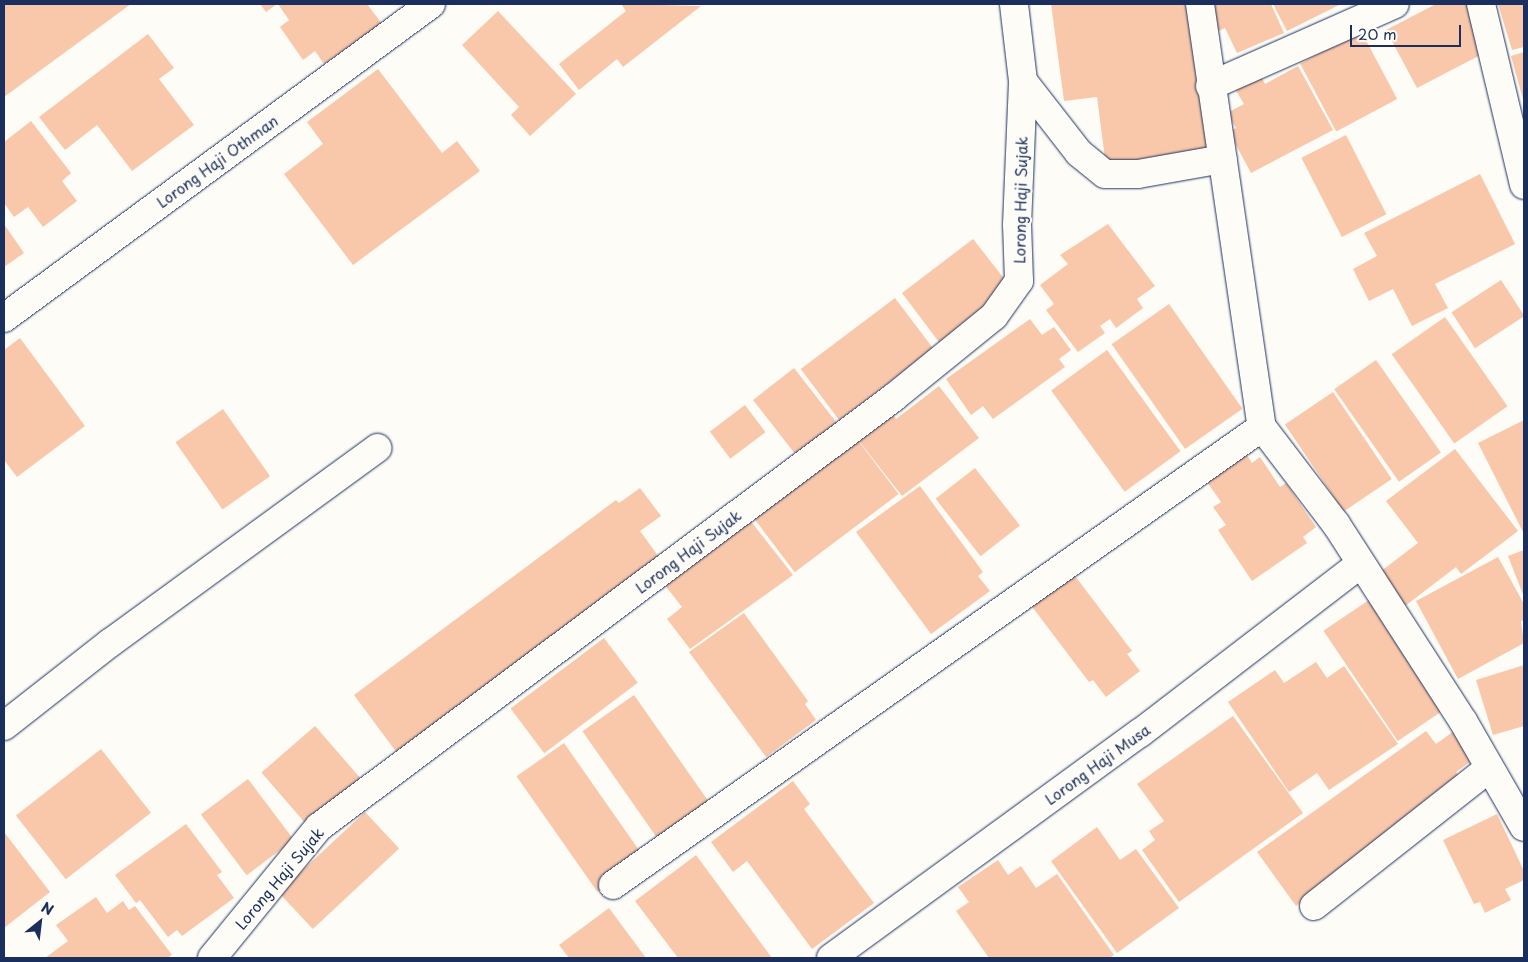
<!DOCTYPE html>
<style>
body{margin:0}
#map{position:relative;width:1528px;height:962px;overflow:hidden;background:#fdfcf7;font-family:"Playpen Sans",sans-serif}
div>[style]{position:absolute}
.building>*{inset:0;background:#f9c7a9;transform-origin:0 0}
.roads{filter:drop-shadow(0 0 1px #1b2f5e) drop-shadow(0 0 1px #1b2f5e)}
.street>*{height:28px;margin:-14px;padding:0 14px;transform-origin:14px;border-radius:14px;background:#fdfcf7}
span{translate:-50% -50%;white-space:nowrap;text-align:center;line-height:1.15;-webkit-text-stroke:4px #fdfcf7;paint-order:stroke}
.street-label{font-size:15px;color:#1b2f5e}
.frame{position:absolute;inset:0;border:5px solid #1b2f5e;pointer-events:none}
.north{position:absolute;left:15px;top:897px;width:50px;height:50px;-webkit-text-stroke:4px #fdfcf7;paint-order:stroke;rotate:29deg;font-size:14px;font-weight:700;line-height:20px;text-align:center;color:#1b2f5e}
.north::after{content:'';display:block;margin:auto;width:18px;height:22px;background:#1b2f5e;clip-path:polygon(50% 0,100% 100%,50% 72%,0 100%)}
.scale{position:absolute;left:1350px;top:25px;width:111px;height:22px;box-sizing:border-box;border:2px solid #1b2f5e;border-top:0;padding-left:6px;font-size:15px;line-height:18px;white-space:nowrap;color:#1b2f5e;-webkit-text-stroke:4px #fdfcf7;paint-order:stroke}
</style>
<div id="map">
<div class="building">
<div style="clip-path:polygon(4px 4px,131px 4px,4px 97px)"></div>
<div style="clip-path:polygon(260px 4px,277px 4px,266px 12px)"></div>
<div style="clip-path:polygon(278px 4px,367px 4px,382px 24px,324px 64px,315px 51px,303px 60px,280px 27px,289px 20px)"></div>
<div style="clip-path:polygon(621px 4px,701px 6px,623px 67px,617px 59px,579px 90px,559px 64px,626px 11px)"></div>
<div style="clip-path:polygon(1051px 4px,1191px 4px,1210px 153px,1106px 166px,1097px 97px,1064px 101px)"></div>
<div style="clip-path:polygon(1206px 4px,1271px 4px,1284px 33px,1237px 53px,1225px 28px,1219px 31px)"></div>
<div style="clip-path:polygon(1273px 4px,1341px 4px,1287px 31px)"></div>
<div style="clip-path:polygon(1436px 4px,1468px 4px,1492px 49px,1417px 88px,1386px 30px)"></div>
<div style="clip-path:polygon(1498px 4px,1524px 4px,1524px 47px,1512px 50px)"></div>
<div style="clip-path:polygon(498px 11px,576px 94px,530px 136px,511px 115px,519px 107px,462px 45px)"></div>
<div style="left:1361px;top:31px;width:77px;height:69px;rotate:62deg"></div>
<div style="clip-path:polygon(148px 34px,174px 68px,159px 79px,194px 125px,132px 171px,97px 125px,65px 150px,39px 117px)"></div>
<div style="clip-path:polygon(1524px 52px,1524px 103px,1511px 56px)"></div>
<div style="clip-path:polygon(1298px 66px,1333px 130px,1251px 173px,1229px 132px,1236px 128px,1227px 113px,1244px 104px,1234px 87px,1260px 74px,1265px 84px)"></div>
<div style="clip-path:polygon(378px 69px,442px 153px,457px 141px,480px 171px,353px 265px,284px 174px,323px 144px,307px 122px)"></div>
<div style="clip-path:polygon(31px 121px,71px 173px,62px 181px,77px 201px,43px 227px,28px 207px,14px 217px,4px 203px,4px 142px)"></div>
<div style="left:1346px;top:135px;width:89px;height:50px;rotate:63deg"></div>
<div style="clip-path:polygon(1480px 174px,1515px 244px,1435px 284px,1448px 308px,1412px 326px,1393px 289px,1369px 301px,1353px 269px,1377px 256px,1364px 233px)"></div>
<div style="clip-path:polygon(4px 224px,24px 253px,4px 267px)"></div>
<div style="clip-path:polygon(1108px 224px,1155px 286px,1137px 299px,1143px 308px,1116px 328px,1110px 319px,1100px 326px,1105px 333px,1078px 352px,1046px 310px,1054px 304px,1040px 285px,1068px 264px,1060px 255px)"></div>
<div style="clip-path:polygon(973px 239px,1006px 281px,999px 303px,942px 346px,902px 293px)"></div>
<div style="left:1501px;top:280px;width:43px;height:59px;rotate:57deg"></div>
<div style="left:895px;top:298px;width:64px;height:118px;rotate:53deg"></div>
<div style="left:1169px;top:304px;width:128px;height:70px;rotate:55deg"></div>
<div style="left:1445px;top:317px;width:109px;height:65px;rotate:55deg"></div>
<div style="clip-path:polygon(1030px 319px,1042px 335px,1054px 327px,1071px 350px,1059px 359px,1065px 367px,993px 419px,983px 406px,971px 415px,946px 379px)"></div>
<div style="clip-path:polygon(20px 338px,85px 426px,17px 477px,4px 460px,4px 350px)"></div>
<div style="left:1107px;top:350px;width:125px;height:69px;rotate:54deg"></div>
<div style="left:1376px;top:360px;width:113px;height:51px;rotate:55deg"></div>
<div style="left:794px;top:368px;width:71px;height:52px;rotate:52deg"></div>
<div style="clip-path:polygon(939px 386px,979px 438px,902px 496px,859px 441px,893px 415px,896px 419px)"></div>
<div style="left:1333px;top:392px;width:105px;height:58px;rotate:56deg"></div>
<div style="left:745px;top:405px;width:34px;height:44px;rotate:53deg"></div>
<div style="left:223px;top:409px;width:82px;height:58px;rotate:55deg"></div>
<div style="clip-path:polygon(1524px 420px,1524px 531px,1523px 532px,1478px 443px)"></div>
<div style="left:857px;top:439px;width:69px;height:130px;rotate:53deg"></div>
<div style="clip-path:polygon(1455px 449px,1518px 531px,1461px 574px,1456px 567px,1405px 606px,1380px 572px,1418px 543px,1386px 501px)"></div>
<div style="clip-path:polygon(1245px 452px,1252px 463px,1260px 457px,1280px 487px,1286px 483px,1316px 527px,1303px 537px,1307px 543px,1252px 581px,1218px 530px,1226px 525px,1213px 507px,1221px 502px,1205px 479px)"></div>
<div style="left:975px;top:468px;width:73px;height:50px;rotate:52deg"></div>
<div style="clip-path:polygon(920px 486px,983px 572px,978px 576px,990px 591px,931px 634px,856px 532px)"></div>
<div style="clip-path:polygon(640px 488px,661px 516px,640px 531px,659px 557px,397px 753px,354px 695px,616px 500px,619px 503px)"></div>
<div style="clip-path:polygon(749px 519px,793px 575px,690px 649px,667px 619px,682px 607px,664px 584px)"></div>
<div style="clip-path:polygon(1524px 550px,1524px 597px,1508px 556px)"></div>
<div style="clip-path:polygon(1498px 557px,1524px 604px,1524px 620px,1521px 621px,1524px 643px,1458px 679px,1416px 601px)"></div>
<div style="clip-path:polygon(1072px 572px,1132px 651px,1127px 654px,1140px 671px,1106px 697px,1093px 680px,1089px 682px,1030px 604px)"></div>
<div style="left:1369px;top:600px;width:133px;height:55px;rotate:56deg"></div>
<div style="clip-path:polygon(744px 613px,808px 701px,805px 704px,816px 720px,766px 757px,689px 652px)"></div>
<div style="left:604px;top:638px;width:56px;height:117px;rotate:53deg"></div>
<div style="clip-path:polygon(1316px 662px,1327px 678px,1344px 666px,1398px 744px,1329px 790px,1317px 773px,1289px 792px,1228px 702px,1275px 670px,1284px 683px)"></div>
<div style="clip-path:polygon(1524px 665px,1524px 726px,1493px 735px,1476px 680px)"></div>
<div style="left:634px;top:695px;width:134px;height:63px;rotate:55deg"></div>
<div style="clip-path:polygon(1233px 716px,1303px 813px,1179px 902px,1142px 850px,1155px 840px,1149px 831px,1164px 821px,1137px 784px)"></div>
<div style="left:315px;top:726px;width:73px;height:71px;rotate:49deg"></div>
<div style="clip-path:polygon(1426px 731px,1436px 744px,1454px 731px,1474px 759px,1456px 772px,1465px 785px,1296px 906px,1257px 852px)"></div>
<div style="left:564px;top:743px;width:141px;height:58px;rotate:55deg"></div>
<div style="left:101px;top:749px;width:81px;height:108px;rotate:52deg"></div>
<div style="left:248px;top:779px;width:76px;height:59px;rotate:53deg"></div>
<div style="clip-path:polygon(793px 781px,810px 804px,804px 809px,874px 903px,812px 949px,747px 861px,733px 872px,711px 842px)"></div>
<div style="left:365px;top:812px;width:50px;height:118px;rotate:47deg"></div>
<div style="clip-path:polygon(1497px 814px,1524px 871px,1524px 880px,1505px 889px,1511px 900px,1485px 913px,1480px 902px,1474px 904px,1443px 840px)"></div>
<div style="clip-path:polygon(186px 824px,222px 872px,217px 875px,234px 898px,182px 936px,177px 930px,168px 937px,140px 900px,136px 903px,115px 875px)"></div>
<div style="clip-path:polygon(1097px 827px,1120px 860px,1136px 849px,1179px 908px,1117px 953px,1051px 861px)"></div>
<div style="clip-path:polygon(4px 832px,50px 892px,4px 928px)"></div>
<div style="clip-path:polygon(696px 855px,772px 958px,678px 958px,635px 901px)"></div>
<div style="clip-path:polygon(998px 860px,1008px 875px,1021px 866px,1036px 888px,1057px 874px,1114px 955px,1109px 958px,989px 958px,956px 911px,969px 902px,958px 887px)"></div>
<div style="clip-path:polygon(96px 897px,107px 913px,123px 901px,129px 910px,135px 906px,172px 955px,167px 958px,45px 958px,68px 941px,56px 925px)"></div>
<div style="clip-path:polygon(609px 908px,646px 958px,569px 958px,559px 945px)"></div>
</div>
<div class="roads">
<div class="street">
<div style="left:1200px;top:4px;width:428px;rotate:81.7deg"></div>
<div style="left:1262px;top:427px;width:122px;rotate:52.7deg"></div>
<div style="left:1336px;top:524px;width:234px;rotate:57.2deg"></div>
<div style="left:1463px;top:721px;width:122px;rotate:60.1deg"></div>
<div style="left:1481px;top:4px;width:186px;rotate:76.6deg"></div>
<div style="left:1023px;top:81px;width:91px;rotate:52.1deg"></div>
<div style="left:1079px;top:153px;width:33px;rotate:39deg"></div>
<div style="left:1105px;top:174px;width:33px"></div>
<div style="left:1138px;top:174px;width:86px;rotate:-10deg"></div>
<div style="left:1210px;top:86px;width:202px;rotate:-23.9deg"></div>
<div style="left:4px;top:318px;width:530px;rotate:-36.33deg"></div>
<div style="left:4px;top:726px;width:135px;rotate:-38.1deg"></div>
<div style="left:110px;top:643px;width:331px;rotate:-36.1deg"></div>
<div style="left:613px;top:885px;width:794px;rotate:-35.21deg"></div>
<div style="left:1314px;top:906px;width:221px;rotate:-38.2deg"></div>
<div style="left:212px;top:958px;width:169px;rotate:-50.8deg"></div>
<div style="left:319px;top:827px;width:717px;rotate:-36.77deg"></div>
<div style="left:893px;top:398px;width:130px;rotate:-39.1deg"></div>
<div style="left:994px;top:316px;width:43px;rotate:-54.5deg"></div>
<div style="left:1019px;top:281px;width:56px;rotate:-92deg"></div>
<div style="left:1017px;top:225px;width:144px;rotate:-87.6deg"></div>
<div style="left:1023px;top:81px;width:78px;rotate:-96.7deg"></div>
<div style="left:831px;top:958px;width:382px;rotate:-36.1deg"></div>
<div style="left:1140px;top:733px;width:277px;rotate:-37.5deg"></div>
</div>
</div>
<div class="street-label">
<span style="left:217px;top:161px;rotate:-36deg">Lorong Haji Othman</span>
<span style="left:1020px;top:200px;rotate:-89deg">Lorong Haji Sujak</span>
<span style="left:688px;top:551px;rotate:-37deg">Lorong Haji Sujak</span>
<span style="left:1097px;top:764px;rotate:-36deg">Lorong Haji Musa</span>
<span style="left:279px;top:878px;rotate:-50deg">Lorong Haji Sujak</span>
</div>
<div class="frame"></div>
<div class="north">N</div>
<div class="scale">20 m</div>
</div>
